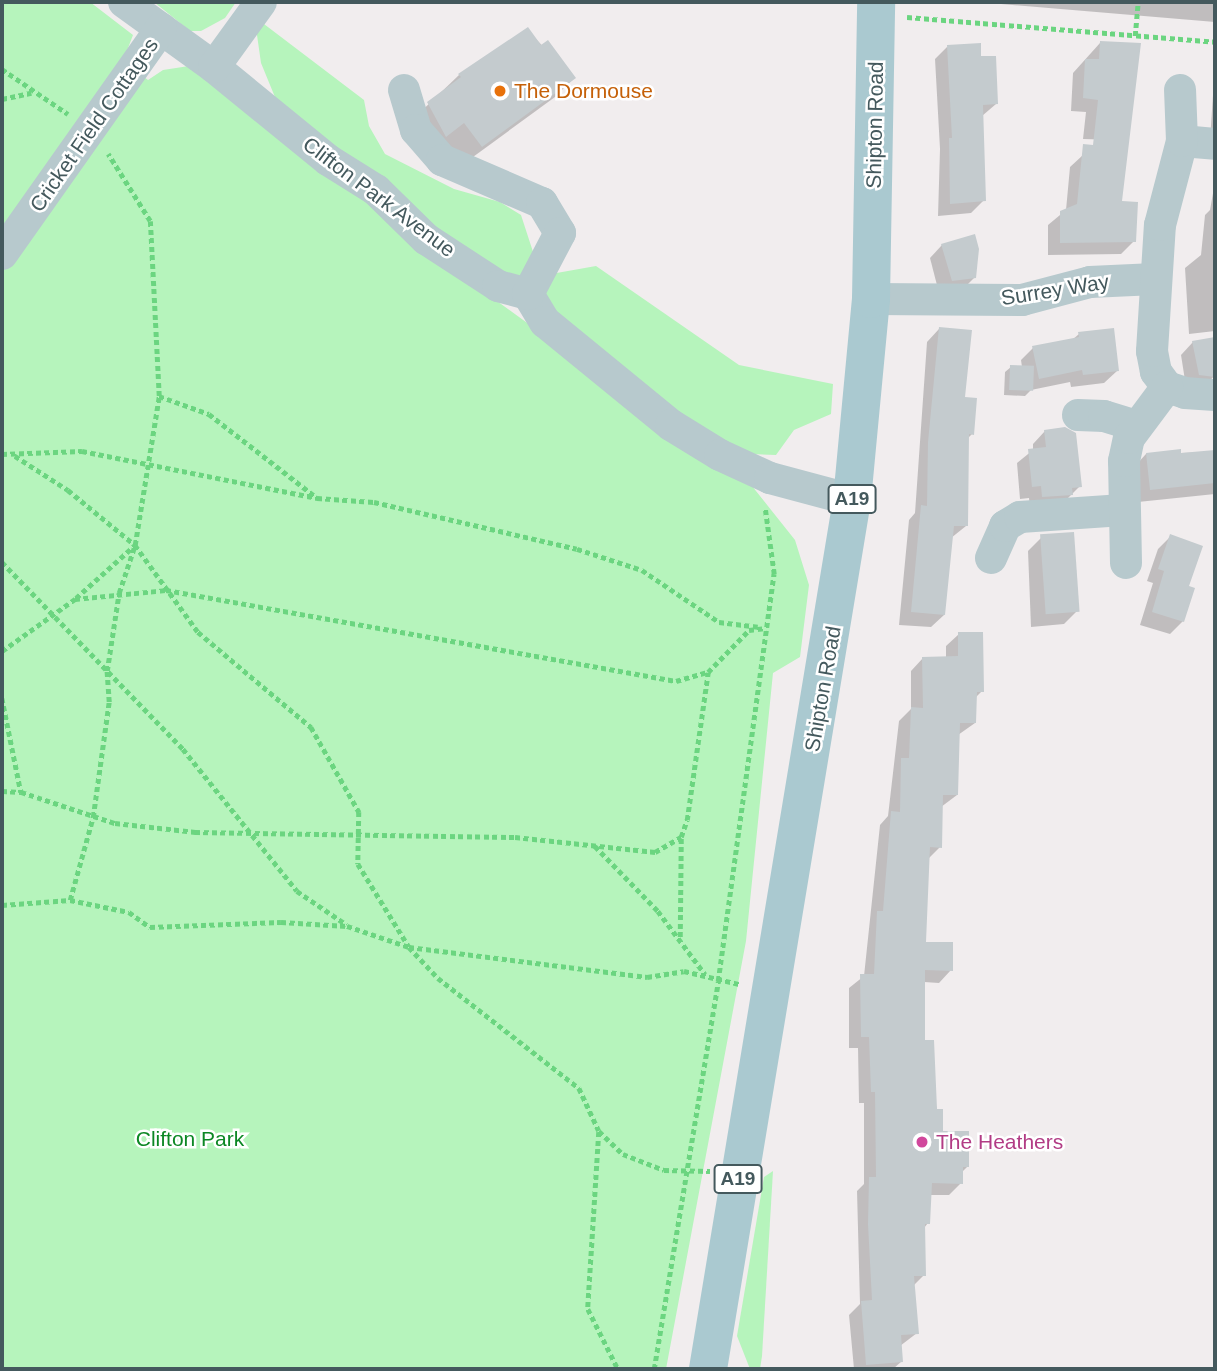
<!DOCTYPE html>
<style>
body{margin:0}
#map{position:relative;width:1217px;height:1371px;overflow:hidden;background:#f1edee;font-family:Helvetica,sans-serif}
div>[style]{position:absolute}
.green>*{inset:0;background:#b6f4bc}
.shadow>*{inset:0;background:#0003}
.building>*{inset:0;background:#c4cbce;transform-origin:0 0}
.path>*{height:4.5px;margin-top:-2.25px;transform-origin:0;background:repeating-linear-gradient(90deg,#6bd580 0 5px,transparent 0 8.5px)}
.minor>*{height:32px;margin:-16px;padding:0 16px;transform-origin:16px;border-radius:16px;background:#b7c9cd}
.major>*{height:38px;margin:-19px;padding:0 19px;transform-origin:19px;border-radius:19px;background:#aac9d0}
.dots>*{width:19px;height:19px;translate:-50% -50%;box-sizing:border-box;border:4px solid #fff;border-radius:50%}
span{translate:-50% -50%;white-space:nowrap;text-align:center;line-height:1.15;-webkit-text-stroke:5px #fff;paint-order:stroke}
.shield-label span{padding:2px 5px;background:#fff;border:2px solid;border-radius:5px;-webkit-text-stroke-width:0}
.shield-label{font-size:19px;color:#44595d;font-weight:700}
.food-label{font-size:21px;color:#c56008}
.left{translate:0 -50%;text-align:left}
.street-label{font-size:21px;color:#44595d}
.park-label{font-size:21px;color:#0c8724}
.hotel-label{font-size:21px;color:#b23c85}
.frame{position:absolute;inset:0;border:4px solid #44595d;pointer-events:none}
</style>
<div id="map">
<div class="green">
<div style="clip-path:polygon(2px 2px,90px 2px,133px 35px,123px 61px,148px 80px,163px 70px,189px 66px,367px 197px,490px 296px,752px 486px,795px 540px,809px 585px,800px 657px,773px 673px,746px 941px,666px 1369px,2px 1369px)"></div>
<div style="clip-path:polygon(154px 2px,236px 2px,225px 18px,201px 31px,190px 31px)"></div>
<div style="clip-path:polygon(260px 21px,364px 100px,369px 126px,385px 154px,454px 189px,500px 202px,521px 215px,536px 261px,518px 281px,444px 240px,277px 102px,261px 63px,256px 28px)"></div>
<div style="clip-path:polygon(596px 266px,739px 365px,833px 384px,831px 414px,794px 430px,776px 455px,749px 454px,702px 430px,541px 304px,551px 274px)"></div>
<div style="clip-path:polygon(773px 1171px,762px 1356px,760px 1369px,750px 1369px,737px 1336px,764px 1177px)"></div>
</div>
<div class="shadow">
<div style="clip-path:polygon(978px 2px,1215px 2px,1215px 22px)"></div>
<div style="clip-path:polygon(527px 30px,574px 78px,555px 97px,462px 165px,409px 123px,459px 75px)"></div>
<div style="clip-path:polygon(1100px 43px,1117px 140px,1083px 139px,1086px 112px,1071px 111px,1073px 73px)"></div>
<div style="clip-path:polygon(947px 47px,980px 58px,996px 104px,982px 116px,984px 200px,971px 213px,938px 216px,940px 149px,935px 59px)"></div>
<div style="clip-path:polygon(1215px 65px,1215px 140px,1210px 140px)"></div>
<div style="clip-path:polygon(1083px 155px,1120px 203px,1134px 241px,1121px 254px,1048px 255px,1048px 225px,1066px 210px,1070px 167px)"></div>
<div style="clip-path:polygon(1215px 182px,1215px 331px,1189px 334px,1185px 268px,1201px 255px,1205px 215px,1210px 210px)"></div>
<div style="clip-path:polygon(942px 245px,975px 277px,962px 290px,939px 293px,930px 258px)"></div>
<div style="clip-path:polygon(939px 329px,972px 434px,967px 439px,966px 526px,951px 538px,944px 615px,931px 627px,899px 625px,909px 520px,915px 513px,927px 342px)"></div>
<div style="clip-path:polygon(1079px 334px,1117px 371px,1104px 383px,1071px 387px,1070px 382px,1031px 390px,1025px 396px,1004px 395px,1005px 372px,1011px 367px,1022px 367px,1021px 360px,1033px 348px,1072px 340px)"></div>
<div style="clip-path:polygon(1215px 339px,1215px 375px,1207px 384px,1186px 387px,1181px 355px,1193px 342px)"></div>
<div style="clip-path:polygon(1045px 431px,1080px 486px,1059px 507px,1030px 509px,1029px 498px,1020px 499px,1017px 463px,1033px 450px,1033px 444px)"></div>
<div style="clip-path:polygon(1215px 452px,1215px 494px,1138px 502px,1134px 467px,1146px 454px)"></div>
<div style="clip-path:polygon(1171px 536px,1186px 587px,1183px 621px,1170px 634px,1140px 625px,1153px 583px,1147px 581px,1158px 549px)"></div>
<div style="clip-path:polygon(1041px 538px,1077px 611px,1064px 624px,1031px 627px,1028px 551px)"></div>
<div style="clip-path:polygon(959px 634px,982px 691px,975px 698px,975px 723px,958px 735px,957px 795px,941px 807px,940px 847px,928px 859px,924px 943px,951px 970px,939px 983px,924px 982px,924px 1041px,941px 1132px,968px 1166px,962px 1172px,961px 1183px,949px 1195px,930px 1195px,928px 1223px,924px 1228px,924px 1275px,913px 1286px,917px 1333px,900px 1346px,902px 1361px,893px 1369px,854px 1369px,849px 1315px,860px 1304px,857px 1191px,864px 1184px,864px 1103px,859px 1103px,858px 1048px,849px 1048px,849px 988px,864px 976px,880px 825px,888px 816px,899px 721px,911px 709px,911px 671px,923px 658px,946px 658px,946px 646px)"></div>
</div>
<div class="building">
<div style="clip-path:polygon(528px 27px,541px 45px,548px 40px,576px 78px,482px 147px,464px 123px,446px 137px,427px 102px,461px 77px,458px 74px)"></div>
<div style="clip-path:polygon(1100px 41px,1141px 43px,1122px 201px,1138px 202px,1136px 242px,1060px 243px,1060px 211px,1077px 204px,1083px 144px,1093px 145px,1098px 100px,1083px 98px,1085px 59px,1099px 59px)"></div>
<div style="clip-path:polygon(981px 43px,981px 56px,996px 56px,998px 104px,983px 105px,986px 201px,950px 204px,949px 138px,952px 138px,947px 45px)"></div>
<div style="clip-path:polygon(975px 234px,979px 249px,976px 278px,952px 281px,941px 244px)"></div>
<div style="clip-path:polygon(939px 327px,972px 330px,965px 397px,977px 398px,974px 435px,969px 434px,968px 526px,954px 526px,945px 615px,911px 612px,921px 505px,927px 506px,928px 442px)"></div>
<div style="clip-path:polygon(1114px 328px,1119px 371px,1083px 375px,1082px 370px,1039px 379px,1032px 346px,1079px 337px,1078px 332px)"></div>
<div style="clip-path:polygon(1215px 337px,1215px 377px,1199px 375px,1192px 341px)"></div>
<div style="left:1010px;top:365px;width:24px;height:25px;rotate:2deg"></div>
<div style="clip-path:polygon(1065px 427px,1076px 433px,1082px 487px,1072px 488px,1073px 495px,1042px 497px,1041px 486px,1032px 487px,1028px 449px,1046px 447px,1044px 430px)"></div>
<div style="clip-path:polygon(1181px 449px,1181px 453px,1215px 450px,1215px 483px,1150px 490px,1146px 453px)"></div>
<div style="left:1074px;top:532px;width:80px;height:34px;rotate:86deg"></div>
<div style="clip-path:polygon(1170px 534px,1203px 546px,1189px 586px,1195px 588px,1184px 622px,1152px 612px,1164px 571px,1158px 569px)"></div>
<div style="clip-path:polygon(958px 632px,983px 632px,984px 692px,977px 692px,976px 723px,960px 723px,958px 795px,943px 795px,942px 848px,930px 847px,926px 942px,953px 942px,953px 971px,925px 970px,925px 1040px,934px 1040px,937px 1109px,943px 1109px,943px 1131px,969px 1131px,969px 1167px,963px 1167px,963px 1184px,932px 1183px,930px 1224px,925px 1224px,926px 1276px,914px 1276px,919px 1334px,901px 1335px,903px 1362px,866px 1365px,861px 1301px,872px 1300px,868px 1224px,869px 1177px,876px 1177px,875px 1092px,871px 1092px,869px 1037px,861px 1037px,860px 974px,874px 974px,877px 911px,883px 911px,891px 811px,900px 812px,901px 758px,909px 758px,911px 707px,923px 708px,922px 657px,958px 656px)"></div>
</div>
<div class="path">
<div style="left:907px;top:17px;width:309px;rotate:4.6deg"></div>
<div style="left:1135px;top:36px;width:34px;rotate:-85deg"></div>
<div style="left:2px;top:69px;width:80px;rotate:34.3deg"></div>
<div style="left:2px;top:99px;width:30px;rotate:-12deg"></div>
<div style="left:159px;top:396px;width:53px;rotate:19.8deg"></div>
<div style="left:209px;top:414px;width:135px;rotate:37.8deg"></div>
<div style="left:2px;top:454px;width:80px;rotate:-2.1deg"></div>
<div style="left:82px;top:451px;width:240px;rotate:11.3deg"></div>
<div style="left:317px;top:498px;width:57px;rotate:4deg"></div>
<div style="left:374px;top:502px;width:208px;rotate:13deg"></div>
<div style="left:577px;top:549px;width:68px;rotate:17.9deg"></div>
<div style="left:642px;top:570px;width:93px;rotate:34deg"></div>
<div style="left:719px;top:622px;width:39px;rotate:7deg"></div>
<div style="left:15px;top:456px;width:63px;rotate:32.7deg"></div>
<div style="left:68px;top:490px;width:87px;rotate:39.4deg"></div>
<div style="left:135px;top:545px;width:107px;rotate:54.1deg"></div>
<div style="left:198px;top:632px;width:148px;rotate:40.1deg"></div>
<div style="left:311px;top:727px;width:98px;rotate:60.5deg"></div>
<div style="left:359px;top:812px;width:52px;rotate:91.1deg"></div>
<div style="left:358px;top:864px;width:97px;rotate:58.4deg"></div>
<div style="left:409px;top:947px;width:42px;rotate:46.9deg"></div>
<div style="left:438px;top:978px;width:179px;rotate:38deg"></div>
<div style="left:579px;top:1088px;width:47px;rotate:65.1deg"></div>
<div style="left:599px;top:1131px;width:33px;rotate:44deg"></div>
<div style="left:623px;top:1154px;width:44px;rotate:21.3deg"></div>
<div style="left:664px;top:1170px;width:46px;rotate:1.2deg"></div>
<div style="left:2px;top:562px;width:260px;rotate:45.9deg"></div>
<div style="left:183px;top:749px;width:182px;rotate:51.2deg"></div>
<div style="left:297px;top:891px;width:60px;rotate:34.2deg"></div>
<div style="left:76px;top:598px;width:79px;rotate:-41.9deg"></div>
<div style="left:2px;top:651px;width:90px;rotate:-35.5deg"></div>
<div style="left:75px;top:599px;width:91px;rotate:-5.6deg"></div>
<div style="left:166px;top:590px;width:518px;rotate:10.12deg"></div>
<div style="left:676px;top:681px;width:33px;rotate:-16deg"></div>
<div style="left:708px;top:672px;width:59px;rotate:-45.7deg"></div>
<div style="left:749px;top:630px;width:17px;rotate:-7deg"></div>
<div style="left:2px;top:698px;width:96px;rotate:78.6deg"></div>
<div style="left:2px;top:791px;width:19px;rotate:3deg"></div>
<div style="left:21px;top:792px;width:99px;rotate:18.3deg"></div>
<div style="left:115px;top:823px;width:81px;rotate:6.4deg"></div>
<div style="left:195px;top:832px;width:320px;rotate:0.9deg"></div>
<div style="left:515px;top:837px;width:141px;rotate:6.1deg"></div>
<div style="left:655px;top:852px;width:30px;rotate:-30deg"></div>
<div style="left:681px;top:837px;width:18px;rotate:-71deg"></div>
<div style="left:687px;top:820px;width:149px;rotate:-81.9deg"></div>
<div style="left:595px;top:846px;width:91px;rotate:45.9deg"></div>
<div style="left:658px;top:911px;width:79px;rotate:53.3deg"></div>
<div style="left:70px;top:900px;width:86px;rotate:-74.5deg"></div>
<div style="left:93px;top:817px;width:116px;rotate:-82.1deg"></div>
<div style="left:109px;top:702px;width:31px;rotate:-94deg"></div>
<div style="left:107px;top:671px;width:79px;rotate:-81.3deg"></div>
<div style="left:119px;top:593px;width:51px;rotate:-71.6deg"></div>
<div style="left:135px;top:545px;width:151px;rotate:-80.8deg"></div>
<div style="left:159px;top:396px;width:175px;rotate:-92.9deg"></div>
<div style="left:150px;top:221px;width:79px;rotate:-122.1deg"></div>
<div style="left:2px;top:905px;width:68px;rotate:-4.2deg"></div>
<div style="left:70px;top:900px;width:60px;rotate:11.5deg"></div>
<div style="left:129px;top:912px;width:26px;rotate:36deg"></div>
<div style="left:150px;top:927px;width:131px;rotate:-2.2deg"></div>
<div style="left:281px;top:922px;width:66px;rotate:3.5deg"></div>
<div style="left:347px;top:926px;width:65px;rotate:18.7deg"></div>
<div style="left:409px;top:947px;width:240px;rotate:7.2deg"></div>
<div style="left:647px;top:977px;width:37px;rotate:-9deg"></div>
<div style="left:684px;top:971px;width:57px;rotate:13.3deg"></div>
<div style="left:680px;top:937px;width:100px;rotate:-89.4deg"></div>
<div style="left:599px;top:1132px;width:177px;rotate:93.6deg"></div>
<div style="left:588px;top:1309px;width:67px;rotate:63.4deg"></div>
<div style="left:654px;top:1369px;width:393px;rotate:-80.6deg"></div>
<div style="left:718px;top:981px;width:411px;rotate:-82.2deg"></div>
<div style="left:774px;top:574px;width:67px;rotate:-97.8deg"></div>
</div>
<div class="minor">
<div style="left:124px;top:2px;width:111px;rotate:35.8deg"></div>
<div style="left:214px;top:67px;width:147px;rotate:39.2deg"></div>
<div style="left:328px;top:160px;width:57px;rotate:32deg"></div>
<div style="left:376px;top:190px;width:70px;rotate:44.4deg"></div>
<div style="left:426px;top:239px;width:86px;rotate:33.1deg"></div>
<div style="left:498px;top:286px;width:31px;rotate:15deg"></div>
<div style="left:528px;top:294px;width:33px;rotate:59deg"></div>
<div style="left:545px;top:322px;width:163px;rotate:39.3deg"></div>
<div style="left:671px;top:425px;width:57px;rotate:31.5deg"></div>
<div style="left:720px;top:455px;width:55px;rotate:24.7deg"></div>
<div style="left:770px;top:478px;width:85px;rotate:15deg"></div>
<div style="left:214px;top:67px;width:80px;rotate:-54.1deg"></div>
<div style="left:404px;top:90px;width:42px;rotate:73.3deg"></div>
<div style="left:416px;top:130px;width:40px;rotate:49deg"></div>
<div style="left:442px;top:160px;width:109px;rotate:23.3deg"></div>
<div style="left:542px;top:203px;width:35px;rotate:59deg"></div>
<div style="left:560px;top:233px;width:69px;rotate:117.7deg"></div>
<div style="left:1182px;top:141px;width:33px;rotate:5deg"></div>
<div style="left:2px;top:254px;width:276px;rotate:-54.8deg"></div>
<div style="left:871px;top:299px;width:151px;rotate:0.4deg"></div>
<div style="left:1022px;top:300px;width:70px;rotate:-14.8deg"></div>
<div style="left:1090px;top:282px;width:65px;rotate:-2.6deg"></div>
<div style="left:1167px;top:387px;width:19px;rotate:-126deg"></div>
<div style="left:1156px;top:372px;width:21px;rotate:-101deg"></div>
<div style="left:1152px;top:351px;width:126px;rotate:-86.4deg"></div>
<div style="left:1160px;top:225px;width:87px;rotate:-75.3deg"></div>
<div style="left:1182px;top:141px;width:51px;rotate:-92.2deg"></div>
<div style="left:1167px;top:387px;width:19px;rotate:18deg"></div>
<div style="left:1185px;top:393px;width:30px;rotate:4deg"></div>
<div style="left:1078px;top:415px;width:26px;rotate:2deg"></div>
<div style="left:1104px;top:416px;width:34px;rotate:17deg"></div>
<div style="left:991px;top:558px;width:35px;rotate:-66deg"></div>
<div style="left:1005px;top:526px;width:17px;rotate:-31deg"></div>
<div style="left:1020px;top:517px;width:103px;rotate:-3.9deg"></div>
<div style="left:1126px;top:563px;width:102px;rotate:-91.1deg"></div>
<div style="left:1124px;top:461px;width:24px;rotate:-78deg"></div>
<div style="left:1129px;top:438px;width:64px;rotate:-53.3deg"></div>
</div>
<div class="major">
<div style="left:708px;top:1369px;width:881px;rotate:-80.59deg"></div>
<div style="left:852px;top:500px;width:202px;rotate:-84.6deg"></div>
<div style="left:871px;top:299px;width:297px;rotate:-89deg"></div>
</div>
<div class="dots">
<div style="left:500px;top:91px;background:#e8710a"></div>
<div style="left:922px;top:1142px;background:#d1479c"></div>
</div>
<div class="shield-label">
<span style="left:852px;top:499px">A19</span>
<span style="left:738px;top:1179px">A19</span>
</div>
<div class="food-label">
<span class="left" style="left:514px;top:91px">The Dormouse</span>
</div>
<div class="street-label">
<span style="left:94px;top:125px;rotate:-55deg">Cricket Field Cottages</span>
<span style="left:875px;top:125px;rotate:-89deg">Shipton Road</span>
<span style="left:379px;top:197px;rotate:37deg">Clifton Park Avenue</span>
<span style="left:1055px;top:290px;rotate:-9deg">Surrey Way</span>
<span style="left:823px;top:689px;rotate:-80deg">Shipton Road</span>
</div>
<div class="park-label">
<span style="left:190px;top:1139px">Clifton Park</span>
</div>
<div class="hotel-label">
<span class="left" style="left:936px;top:1142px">The Heathers</span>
</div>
<div class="frame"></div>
</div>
